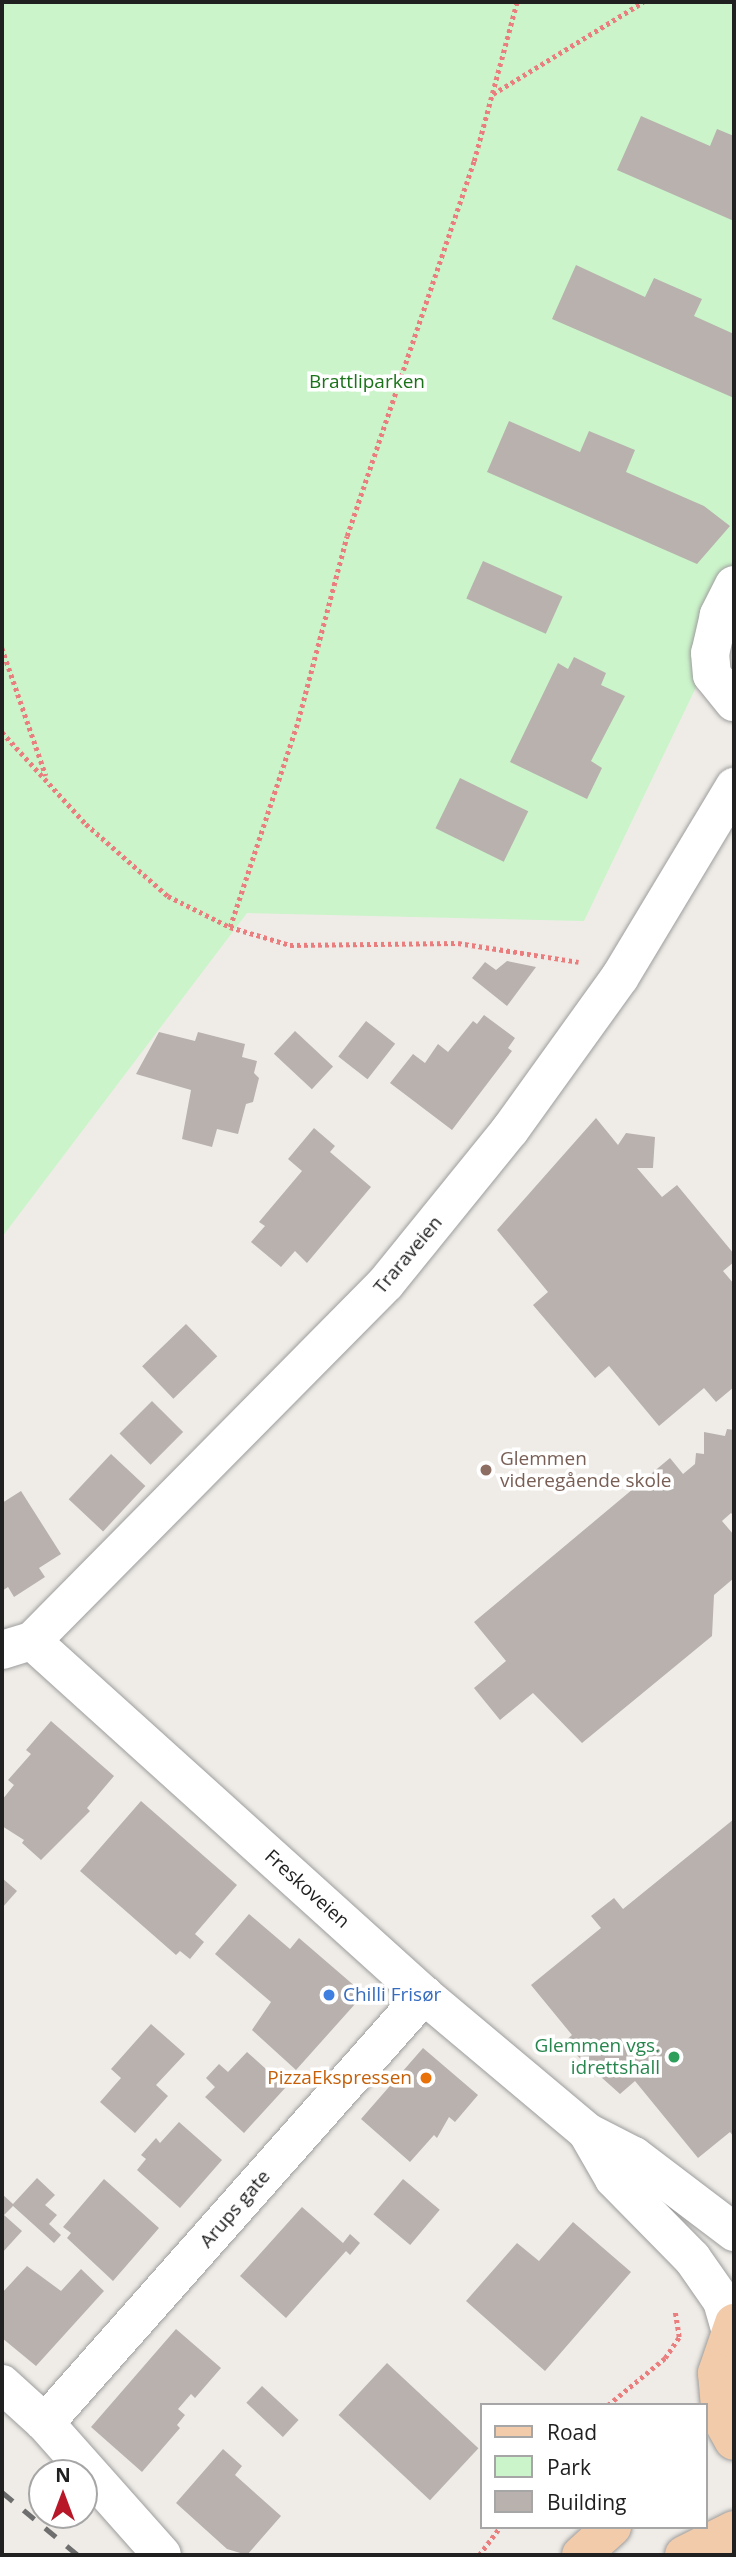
<!DOCTYPE html>
<meta charset="utf-8">
<style>
body{margin:0}
#map{position:relative;width:736px;height:2557px;overflow:hidden;background:#efece7;font-family:"Open Sans",sans-serif}
div>[style]{position:absolute}
.park>*{inset:0;background:#cbf4ca}
.building>*{inset:0;background:#b8b1ad;transform-origin:0 0}
.path>*{height:4.5px;margin-top:-2.25px;transform-origin:0;background:repeating-linear-gradient(90deg,#ea7d7e 0 3.5px,transparent 0 7px)}
.roads{filter:drop-shadow(0 0 2px #9d9d9d) drop-shadow(0 0 2px #9d9d9d)}
.minor>*{height:38px;margin:-19px;padding:0 19px;transform-origin:19px;border-radius:19px;background:#fff}
.major>*{height:38px;margin:-19px;padding:0 19px;transform-origin:19px;border-radius:19px;background:#f1cbaa}
.rail>*{height:5px;margin-top:-2.5px;transform-origin:0;background:repeating-linear-gradient(90deg,#6e6e6e 0 14px,transparent 0 28px)}
.dots>*{width:19px;height:19px;translate:-50% -50%;box-sizing:border-box;border:4px solid #fff;border-radius:50%}
span{translate:-50% -50%;white-space:nowrap;text-align:center;line-height:1.15;-webkit-text-stroke:7px #fff;paint-order:stroke}
.park-label{font-size:19px;color:#1b7319}
.street-label{font-size:19px;color:#202020}
.education-label{font-size:19px;color:#785e54}
.left{translate:0 -50%;text-align:left}
.shop-label{font-size:19px;color:#366cbe}
.leisure-label{font-size:19px;color:#27864d}
.right{translate:-100% -50%;text-align:right}
.food-label{font-size:19px;color:#c56008}
.frame{position:absolute;inset:0;border:4px solid #202020;pointer-events:none}
.legend{position:absolute;left:480px;top:2403px;width:228px;height:126px;box-sizing:border-box;background:#fff;border:2px solid #a6a6a6;margin:0;padding:9px 12px;list-style:none;font-size:21px;color:#202020}
.legend li{display:flex;align-items:center;gap:14px;height:35px}
.legend b{width:35px;border:2px solid #a6a6a6}
.north{position:absolute;left:28px;top:2459px;width:70px;height:70px;box-sizing:border-box;background:#fff;border:2px solid #a6a6a6;border-radius:50%;rotate:0deg;font-size:19px;font-weight:700;line-height:28px;text-align:center;color:#202020}
.north::after{content:'';display:block;margin:auto;width:24px;height:32px;background:#b81728;clip-path:polygon(50% 0,100% 100%,50% 72%,0 100%)}
</style>
<div id="map">
<div class="park">
<div style="clip-path:polygon(2px 2px,734px 2px,734px 608px,584px 921px,247px 913px,2px 1237px)"></div>
</div>
<div class="building">
<div style="clip-path:polygon(641px 116px,710px 146px,717px 129px,734px 136px,734px 221px,617px 170px)"></div>
<div style="clip-path:polygon(576px 265px,645px 297px,654px 278px,702px 299px,694px 316px,734px 334px,734px 398px,552px 319px)"></div>
<div style="clip-path:polygon(509px 421px,580px 452px,589px 431px,635px 450px,626px 472px,704px 506px,730px 526px,697px 564px,487px 472px)"></div>
<div style="left:483px;top:561px;width:87px;height:41px;rotate:24deg"></div>
<div style="clip-path:polygon(574px 657px,606px 673px,601px 685px,625px 696px,591px 761px,602px 768px,587px 799px,510px 762px,558px 663px,568px 669px)"></div>
<div style="left:460px;top:778px;width:76px;height:56px;rotate:26deg"></div>
<div style="clip-path:polygon(507px 961px,536px 967px,507px 1006px,472px 978px,485px 962px,496px 970px)"></div>
<div style="clip-path:polygon(484px 1015px,515px 1038px,508px 1048px,512px 1051px,452px 1130px,390px 1083px,413px 1054px,425px 1063px,438px 1044px,448px 1052px,473px 1021px,477px 1024px)"></div>
<div style="left:366px;top:1021px;width:37px;height:45px;rotate:38deg"></div>
<div style="left:295px;top:1031px;width:52px;height:31px;rotate:43deg"></div>
<div style="clip-path:polygon(159px 1032px,195px 1041px,198px 1032px,245px 1044px,242px 1057px,257px 1061px,254px 1073px,259px 1078px,253px 1102px,246px 1104px,238px 1134px,217px 1129px,212px 1147px,182px 1139px,191px 1090px,136px 1074px)"></div>
<div style="clip-path:polygon(596px 1118px,618px 1145px,626px 1133px,655px 1137px,653px 1168px,637px 1168px,662px 1197px,677px 1185px,734px 1254px,734px 1262px,723px 1271px,734px 1284px,734px 1387px,716px 1402px,704px 1388px,659px 1426px,609px 1366px,595px 1378px,533px 1305px,548px 1292px,497px 1230px)"></div>
<div style="clip-path:polygon(314px 1128px,335px 1146px,330px 1152px,371px 1187px,307px 1263px,295px 1251px,281px 1267px,251px 1242px,265px 1226px,259px 1222px,302px 1171px,288px 1159px)"></div>
<div style="left:186px;top:1324px;width:45px;height:61px;rotate:46deg"></div>
<div style="left:152px;top:1401px;width:44px;height:46px;rotate:45deg"></div>
<div style="clip-path:polygon(727px 1429px,734px 1430px,734px 1516px,731px 1513px,722px 1521px,734px 1535px,734px 1578px,714px 1595px,712px 1636px,582px 1743px,533px 1693px,500px 1720px,474px 1688px,506px 1661px,474px 1622px,670px 1458px,683px 1474px,695px 1464px,696px 1453px,704px 1454px,704px 1432px,725px 1436px)"></div>
<div style="left:111px;top:1454px;width:47px;height:62px;rotate:43deg"></div>
<div style="clip-path:polygon(21px 1491px,61px 1554px,39px 1568px,45px 1577px,14px 1597px,8px 1587px,2px 1591px,2px 1503px)"></div>
<div style="clip-path:polygon(51px 1721px,114px 1776px,87px 1808px,90px 1811px,41px 1860px,22px 1843px,24px 1840px,2px 1826px,2px 1800px,14px 1785px,8px 1780px,31px 1754px,26px 1750px)"></div>
<div style="clip-path:polygon(141px 1801px,237px 1885px,195px 1934px,204px 1942px,190px 1959px,180px 1951px,176px 1955px,80px 1871px)"></div>
<div style="clip-path:polygon(734px 1819px,734px 2137px,730px 2132px,698px 2158px,635px 2081px,620px 2094px,563px 2043px,572px 2035px,531px 1985px,601px 1928px,591px 1916px,614px 1898px,623px 1909px)"></div>
<div style="clip-path:polygon(2px 1878px,17px 1891px,2px 1908px)"></div>
<div style="clip-path:polygon(249px 1914px,290px 1949px,299px 1938px,364px 1994px,296px 2070px,252px 2030px,271px 2002px,215px 1954px)"></div>
<div style="clip-path:polygon(151px 2024px,185px 2054px,156px 2085px,168px 2096px,135px 2133px,100px 2102px,121px 2078px,111px 2069px)"></div>
<div style="clip-path:polygon(423px 2048px,478px 2095px,455px 2122px,449px 2117px,437px 2138px,434px 2135px,410px 2162px,361px 2119px)"></div>
<div style="clip-path:polygon(247px 2052px,286px 2087px,244px 2133px,205px 2097px,215px 2087px,206px 2078px,219px 2064px,228px 2072px)"></div>
<div style="clip-path:polygon(179px 2122px,222px 2160px,180px 2208px,137px 2170px,146px 2159px,141px 2155px,156px 2138px,160px 2143px)"></div>
<div style="clip-path:polygon(37px 2178px,55px 2195px,45px 2205px,57px 2215px,49px 2224px,61px 2235px,54px 2243px,13px 2206px,4px 2215px,22px 2231px,2px 2253px,2px 2194px,13px 2204px)"></div>
<div style="clip-path:polygon(104px 2179px,159px 2228px,113px 2281px,67px 2238px,71px 2233px,63px 2227px)"></div>
<div style="left:403px;top:2179px;width:48px;height:46px;rotate:40deg"></div>
<div style="clip-path:polygon(302px 2207px,343px 2243px,350px 2234px,360px 2243px,350px 2255px,346px 2251px,286px 2318px,240px 2276px)"></div>
<div style="clip-path:polygon(573px 2222px,631px 2272px,545px 2371px,466px 2301px,517px 2243px,539px 2261px)"></div>
<div style="clip-path:polygon(27px 2266px,61px 2291px,81px 2269px,104px 2291px,36px 2366px,2px 2338px,2px 2293px)"></div>
<div style="clip-path:polygon(176px 2329px,221px 2368px,195px 2398px,191px 2394px,178px 2409px,185px 2415px,177px 2425px,180px 2428px,142px 2472px,91px 2427px)"></div>
<div style="left:387px;top:2363px;width:125px;height:71px;rotate:43deg"></div>
<div style="left:262px;top:2386px;width:50px;height:23px;rotate:43deg"></div>
<div style="clip-path:polygon(223px 2449px,242px 2466px,235px 2475px,281px 2516px,247px 2555px,227px 2549px,176px 2503px)"></div>
</div>
<div class="path">
<div style="left:493px;top:94px;width:176px;rotate:-31.5deg"></div>
<div style="left:2px;top:648px;width:135px;rotate:71deg"></div>
<div style="left:2px;top:732px;width:125px;rotate:47.6deg"></div>
<div style="left:86px;top:824px;width:109px;rotate:41.3deg"></div>
<div style="left:168px;top:896px;width:69px;rotate:26.6deg"></div>
<div style="left:230px;top:927px;width:63px;rotate:16.7deg"></div>
<div style="left:290px;top:945px;width:168px;rotate:-0.7deg"></div>
<div style="left:458px;top:943px;width:122px;rotate:8.9deg"></div>
<div style="left:230px;top:927px;width:217px;rotate:-71.7deg"></div>
<div style="left:298px;top:721px;width:191px;rotate:-75.2deg"></div>
<div style="left:347px;top:536px;width:396px;rotate:-71.3deg"></div>
<div style="left:474px;top:161px;width:165px;rotate:-74.9deg"></div>
<div style="left:608px;top:2405px;width:74px;rotate:-39.5deg"></div>
<div style="left:665px;top:2358px;width:25px;rotate:-56deg"></div>
<div style="left:679px;top:2337px;width:26px;rotate:-99deg"></div>
<div style="left:479px;top:2555px;width:35px;rotate:-53deg"></div>
</div>
<div class="roads">
<div class="minor">
<div style="left:734px;top:585px;width:34px;rotate:117deg"></div>
<div style="left:719px;top:615px;width:39px;rotate:103deg"></div>
<div style="left:710px;top:653px;width:22px;rotate:85deg"></div>
<div style="left:712px;top:675px;width:35px;rotate:51deg"></div>
<div style="left:32px;top:1641px;width:528px;rotate:42.08deg"></div>
<div style="left:424px;top:1995px;width:213px;rotate:40deg"></div>
<div style="left:587px;top:2132px;width:53px;rotate:27.1deg"></div>
<div style="left:634px;top:2156px;width:126px;rotate:37.2deg"></div>
<div style="left:2px;top:1650px;width:31px;rotate:-17deg"></div>
<div style="left:32px;top:1641px;width:503px;rotate:-45.32deg"></div>
<div style="left:386px;top:1283px;width:197px;rotate:-51deg"></div>
<div style="left:510px;top:1130px;width:188px;rotate:-54.3deg"></div>
<div style="left:620px;top:977px;width:222px;rotate:-59deg"></div>
<div style="left:587px;top:2132px;width:54px;rotate:60.1deg"></div>
<div style="left:614px;top:2179px;width:111px;rotate:45.4deg"></div>
<div style="left:692px;top:2258px;width:52px;rotate:55.1deg"></div>
<div style="left:722px;top:2301px;width:29px;rotate:74deg"></div>
<div style="left:2px;top:2384px;width:58px;rotate:42.2deg"></div>
<div style="left:45px;top:2423px;width:176px;rotate:48.4deg"></div>
<div style="left:45px;top:2423px;width:572px;rotate:-48.47deg"></div>
</div>
<div class="major">
<div style="left:734px;top:2323px;width:53px;rotate:108.8deg"></div>
<div style="left:717px;top:2373px;width:45px;rotate:84.9deg"></div>
<div style="left:721px;top:2418px;width:26px;rotate:61deg"></div>
<div style="left:581px;top:2555px;width:42px;rotate:-42.1deg"></div>
<div style="left:684px;top:2555px;width:56px;rotate:-26.6deg"></div>
</div>
</div>
<div class="rail">
<div style="left:2px;top:2492px;width:99px;rotate:39.7deg"></div>
</div>
<div class="dots">
<div style="left:486px;top:1470px;background:#8d6e63"></div>
<div style="left:329px;top:1995px;background:#3f7fe0"></div>
<div style="left:674px;top:2057px;background:#2e9e5b"></div>
<div style="left:426px;top:2078px;background:#e8710a"></div>
</div>
<div class="park-label">
<span style="left:367px;top:382px">Brattliparken</span>
</div>
<div class="street-label">
<span style="left:408px;top:1255px;rotate:-50deg">Traraveien</span>
<span style="left:307px;top:1889px;rotate:42deg">Freskoveien</span>
<span style="left:235px;top:2209px;rotate:-49deg">Arups gate</span>
</div>
<div class="education-label">
<span class="left" style="left:500px;top:1470px">Glemmen<br>videregående skole</span>
</div>
<div class="shop-label">
<span class="left" style="left:343px;top:1995px">Chilli Frisør</span>
</div>
<div class="leisure-label">
<span class="right" style="left:660px;top:2057px">Glemmen vgs.<br>idrettshall</span>
</div>
<div class="food-label">
<span class="right" style="left:412px;top:2078px">PizzaEkspressen</span>
</div>
<div class="frame"></div>
<ul class="legend">
<li><b style="height:9px;background:#f1cbaa"></b>Road</li>
<li><b style="height:19px;background:#cbf4ca"></b>Park</li>
<li><b style="height:19px;background:#b8b1ad"></b>Building</li>
</ul>
<div class="north">N</div>
</div>
